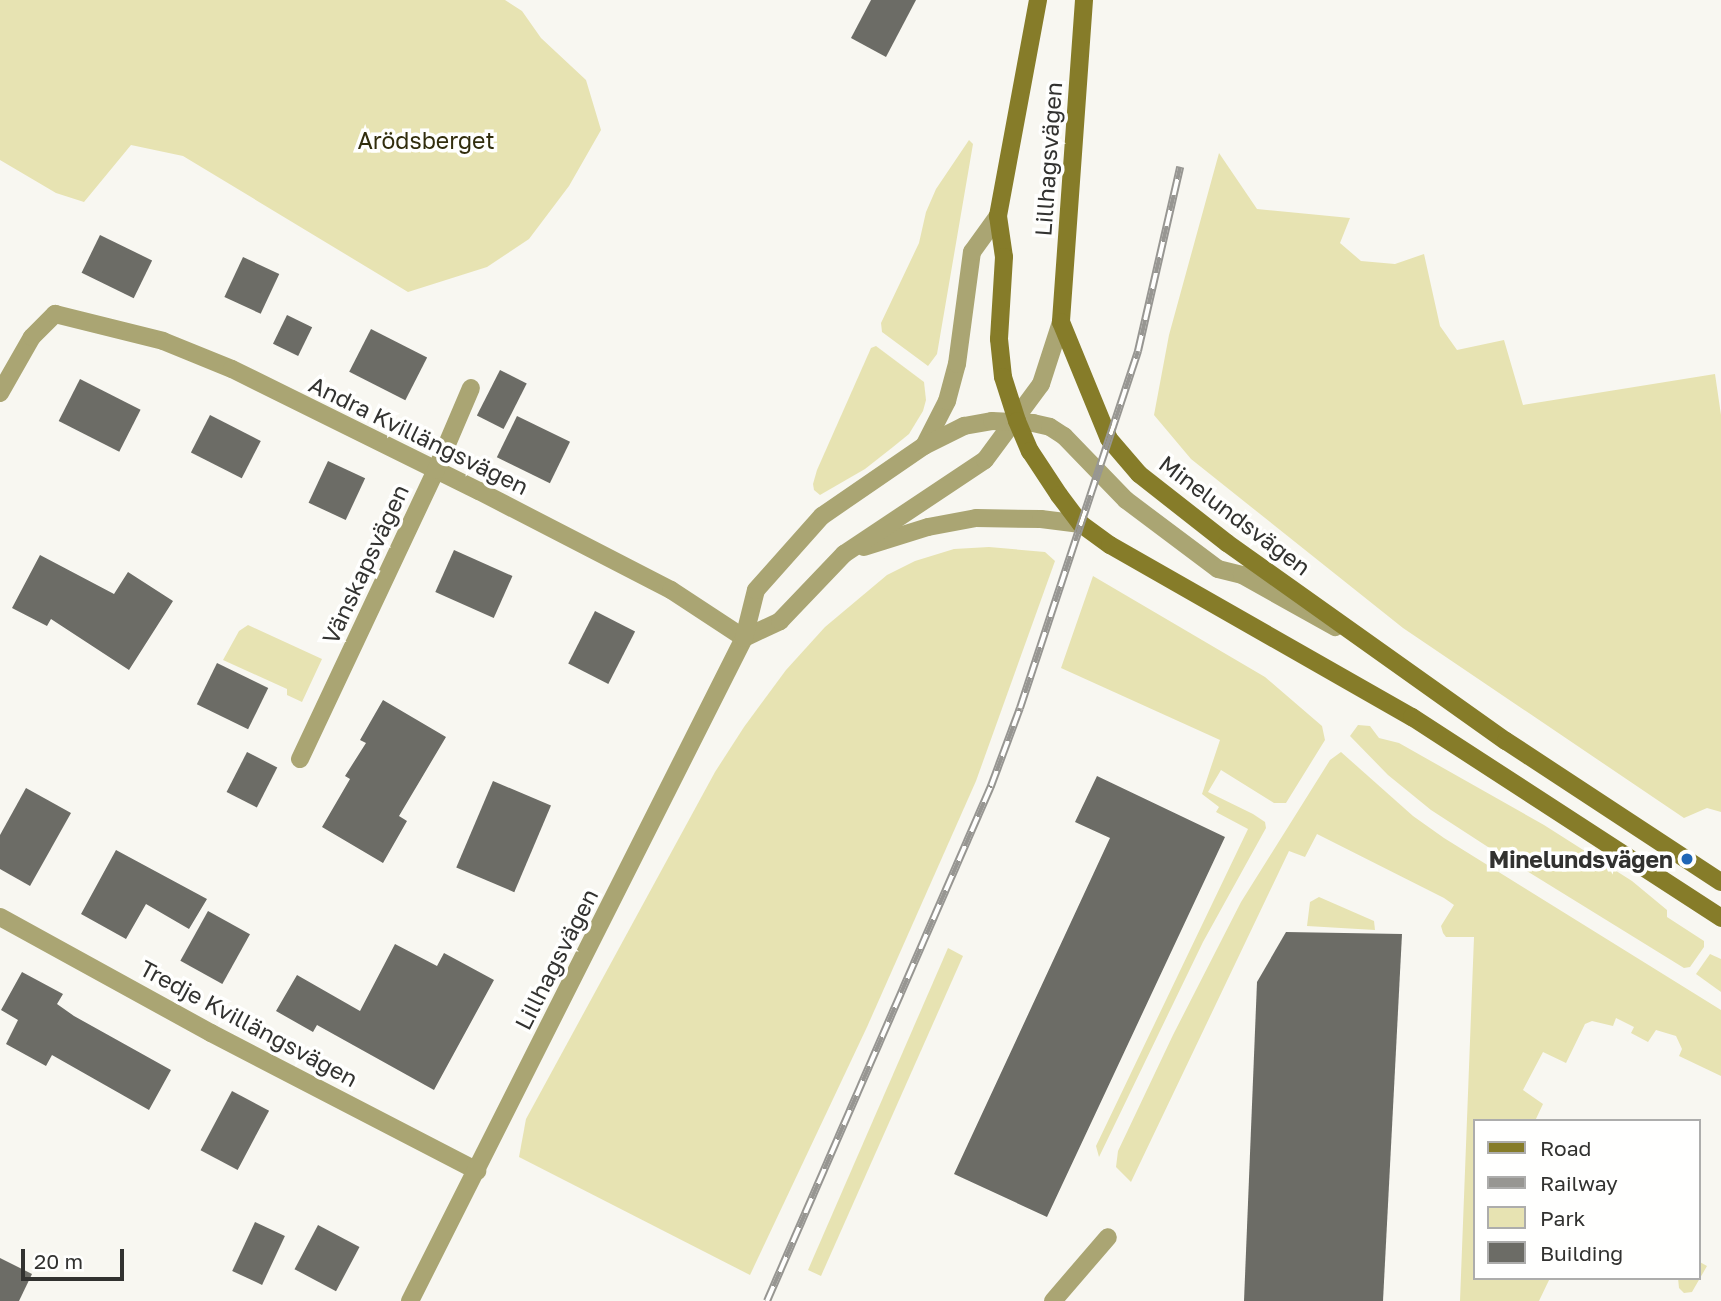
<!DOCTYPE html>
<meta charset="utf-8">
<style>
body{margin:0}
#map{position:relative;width:1721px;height:1301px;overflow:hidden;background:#f8f7f1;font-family:"Golos Text",sans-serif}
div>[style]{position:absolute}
.green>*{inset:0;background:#e7e3b2}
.building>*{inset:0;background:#6c6c66;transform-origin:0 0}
.minor>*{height:18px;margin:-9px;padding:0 9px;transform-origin:9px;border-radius:9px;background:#aaa573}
.tertiary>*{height:18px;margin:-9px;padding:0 9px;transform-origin:9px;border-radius:9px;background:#aaa573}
.secondary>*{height:18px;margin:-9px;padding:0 9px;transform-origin:9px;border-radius:9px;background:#867c29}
.rail>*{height:8px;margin-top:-4px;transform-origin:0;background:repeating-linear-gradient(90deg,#fffffe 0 16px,#979692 0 32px);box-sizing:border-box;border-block:2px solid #979692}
.dots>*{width:19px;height:19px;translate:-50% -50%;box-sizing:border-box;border:4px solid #fffffe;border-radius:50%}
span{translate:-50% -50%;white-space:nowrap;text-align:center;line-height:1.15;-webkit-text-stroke:7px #fffffe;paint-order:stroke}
.park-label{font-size:23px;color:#312d0d}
.street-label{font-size:23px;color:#323230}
.poi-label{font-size:23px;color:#323230;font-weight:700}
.right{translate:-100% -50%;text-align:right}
.legend{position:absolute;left:1473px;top:1119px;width:228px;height:161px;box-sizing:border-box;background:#fffffe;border:2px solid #adadac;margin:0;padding:9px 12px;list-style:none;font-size:21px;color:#323230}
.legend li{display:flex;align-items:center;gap:14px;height:35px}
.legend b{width:35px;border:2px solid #adadac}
.scale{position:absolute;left:21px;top:1249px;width:103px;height:32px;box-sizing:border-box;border:4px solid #323230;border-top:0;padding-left:9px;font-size:21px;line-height:24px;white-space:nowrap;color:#323230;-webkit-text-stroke:5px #fffffe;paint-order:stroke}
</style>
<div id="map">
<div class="green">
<div style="clip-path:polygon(0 0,505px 0,522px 11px,541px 38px,586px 80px,601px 130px,569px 186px,529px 239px,487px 267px,408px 292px,183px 156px,131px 145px,84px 202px,56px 193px,0 160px)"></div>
<div style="clip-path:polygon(969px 140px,973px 144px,937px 354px,928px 366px,882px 332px,881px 323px,919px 243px,926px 212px,936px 189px)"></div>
<div style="clip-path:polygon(1219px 153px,1257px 209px,1350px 218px,1340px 243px,1361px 261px,1395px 264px,1424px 254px,1440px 326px,1457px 350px,1504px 340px,1523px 405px,1715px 374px,1721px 415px,1721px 812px,1707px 808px,1684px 818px,1403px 628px,1191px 459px,1154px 415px,1169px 335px)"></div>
<div style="clip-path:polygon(876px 346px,924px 382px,926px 400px,923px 411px,909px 434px,893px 447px,865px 469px,820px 495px,814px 490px,813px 484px,817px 470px,871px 348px)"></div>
<div style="clip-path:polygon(989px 547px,1045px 552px,1055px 561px,976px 781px,867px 1027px,750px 1275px,519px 1157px,526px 1119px,715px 772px,744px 727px,786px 670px,825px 627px,887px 575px,915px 561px,954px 549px)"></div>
<div style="clip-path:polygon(1093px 576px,1265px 677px,1322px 726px,1325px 740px,1286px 803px,1274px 803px,1221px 770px,1208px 792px,1253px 814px,1265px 822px,1266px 828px,1203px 942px,1099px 1157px,1096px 1146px,1248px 829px,1216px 812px,1219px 807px,1202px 794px,1220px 740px,1061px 668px)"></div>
<div style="clip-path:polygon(248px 625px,322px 659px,302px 702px,287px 695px,287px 689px,223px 660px,239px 631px)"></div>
<div style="clip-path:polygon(1358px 725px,1370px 726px,1379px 738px,1399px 743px,1544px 825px,1632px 881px,1667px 910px,1667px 917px,1704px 941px,1704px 947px,1690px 967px,1684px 968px,1488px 847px,1431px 810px,1388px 775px,1350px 736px)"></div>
<div style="clip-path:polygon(1341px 752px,1413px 816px,1444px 838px,1721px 1010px,1721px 1076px,1679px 1056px,1682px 1049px,1676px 1036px,1656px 1030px,1648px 1042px,1631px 1033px,1634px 1027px,1616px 1018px,1613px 1026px,1592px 1021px,1585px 1024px,1566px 1063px,1543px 1052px,1523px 1090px,1543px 1104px,1535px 1121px,1474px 1121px,1474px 1278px,1550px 1278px,1539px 1301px,1460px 1301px,1474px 937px,1446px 937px,1443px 933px,1441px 926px,1454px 905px,1444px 898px,1317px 834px,1305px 857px,1289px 851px,1131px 1182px,1116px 1167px,1118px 1151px,1173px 1035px,1241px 902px,1330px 760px)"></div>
<div style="clip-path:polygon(1319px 897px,1374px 921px,1375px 930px,1307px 926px,1310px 902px)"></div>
<div style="clip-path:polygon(948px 948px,963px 956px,821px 1276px,808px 1270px)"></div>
<div style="clip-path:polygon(1710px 954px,1721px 959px,1721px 992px,1696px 974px)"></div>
<div style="clip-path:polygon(1698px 1261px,1707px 1266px,1692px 1292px,1684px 1293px,1679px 1288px,1678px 1278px,1698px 1278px)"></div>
</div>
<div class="building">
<div style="clip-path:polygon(871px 0,916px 0,886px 57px,851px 38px)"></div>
<div style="left:100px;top:235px;width:58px;height:42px;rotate:26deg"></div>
<div style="left:243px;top:257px;width:40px;height:44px;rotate:25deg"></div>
<div style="left:287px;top:315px;width:28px;height:32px;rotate:26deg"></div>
<div style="left:371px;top:329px;width:63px;height:48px;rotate:27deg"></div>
<div style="left:500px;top:370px;width:30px;height:51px;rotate:27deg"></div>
<div style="left:80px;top:379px;width:68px;height:47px;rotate:27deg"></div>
<div style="left:210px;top:415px;width:57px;height:42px;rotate:27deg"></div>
<div style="left:517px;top:416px;width:59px;height:46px;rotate:26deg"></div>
<div style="left:328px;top:461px;width:41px;height:46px;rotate:25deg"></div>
<div style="left:454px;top:550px;width:64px;height:46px;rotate:24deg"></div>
<div style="clip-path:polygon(40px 555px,114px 594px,128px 572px,173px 601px,129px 670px,51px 619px,47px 626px,12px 608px)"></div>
<div style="left:595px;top:611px;width:45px;height:59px;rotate:27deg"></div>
<div style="left:217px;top:663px;width:57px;height:46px;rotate:26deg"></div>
<div style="clip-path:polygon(383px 700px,446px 737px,399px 816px,407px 821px,383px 863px,322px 827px,350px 779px,345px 776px,366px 743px,360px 740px)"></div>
<div style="left:247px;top:752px;width:34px;height:45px;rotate:27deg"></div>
<div style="clip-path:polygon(1097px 776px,1225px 837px,1047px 1217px,954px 1174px,1110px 838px,1075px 822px)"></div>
<div style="left:493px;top:781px;width:63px;height:94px;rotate:23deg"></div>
<div style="clip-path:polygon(26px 788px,71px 813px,30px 886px,0 869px,0 835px)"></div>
<div style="clip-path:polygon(116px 850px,207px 899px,189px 929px,146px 904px,126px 939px,81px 914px)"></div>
<div style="left:208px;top:911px;width:48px;height:57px;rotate:29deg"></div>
<div style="clip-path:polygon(1286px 932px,1402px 934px,1383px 1301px,1244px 1301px,1257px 982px)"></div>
<div style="clip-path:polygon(395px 944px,437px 966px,444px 953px,494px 980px,434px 1090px,317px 1025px,313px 1032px,276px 1011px,297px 975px,360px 1011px)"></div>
<div style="clip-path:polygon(22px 972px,63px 994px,57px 1004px,74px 1016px,171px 1070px,149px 1110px,52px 1055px,46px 1066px,6px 1044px,18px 1020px,1px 1010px)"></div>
<div style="left:232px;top:1091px;width:42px;height:67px;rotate:28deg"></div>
<div style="left:255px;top:1222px;width:33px;height:54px;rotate:25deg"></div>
<div style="left:318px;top:1225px;width:47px;height:50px;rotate:28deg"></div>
<div style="clip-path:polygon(0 1258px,32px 1274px,19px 1301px,0 1301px)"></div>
</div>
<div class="minor">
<div style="left:0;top:393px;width:64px;rotate:-60.3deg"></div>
<div style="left:32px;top:337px;width:33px;rotate:-45deg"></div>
<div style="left:55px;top:314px;width:111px;rotate:14deg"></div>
<div style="left:163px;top:341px;width:74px;rotate:22.1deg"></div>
<div style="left:232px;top:369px;width:275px;rotate:26.3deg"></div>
<div style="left:479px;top:491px;width:216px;rotate:27.3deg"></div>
<div style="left:671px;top:590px;width:87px;rotate:33.3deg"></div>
<div style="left:300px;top:759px;width:319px;rotate:-64.8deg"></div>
<div style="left:436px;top:470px;width:89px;rotate:-66.9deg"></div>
<div style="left:0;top:917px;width:241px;rotate:28.8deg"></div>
<div style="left:211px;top:1033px;width:300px;rotate:27.4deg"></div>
<div style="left:1053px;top:1301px;width:84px;rotate:-49.3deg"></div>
</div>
<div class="tertiary">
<div style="left:924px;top:446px;width:51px;rotate:-62.9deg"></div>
<div style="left:947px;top:401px;width:38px;rotate:-75deg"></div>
<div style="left:957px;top:364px;width:113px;rotate:-82.4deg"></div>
<div style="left:972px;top:252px;width:44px;rotate:-54.2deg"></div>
<div style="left:864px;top:547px;width:67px;rotate:-17.4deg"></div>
<div style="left:928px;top:527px;width:49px;rotate:-10.6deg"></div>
<div style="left:976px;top:518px;width:65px;rotate:0.9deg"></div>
<div style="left:1041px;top:519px;width:40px;rotate:7.1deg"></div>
<div style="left:744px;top:638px;width:40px;rotate:-25deg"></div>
<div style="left:780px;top:621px;width:93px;rotate:-46.3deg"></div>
<div style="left:844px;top:554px;width:169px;rotate:-33.7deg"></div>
<div style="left:985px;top:460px;width:94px;rotate:-53.6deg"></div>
<div style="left:1041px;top:384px;width:65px;rotate:-72.1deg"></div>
<div style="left:410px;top:1301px;width:742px;rotate:-63.26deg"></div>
<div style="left:744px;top:638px;width:49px;rotate:-76deg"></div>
<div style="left:756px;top:590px;width:99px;rotate:-48.3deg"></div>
<div style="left:822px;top:516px;width:124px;rotate:-34.5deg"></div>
<div style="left:924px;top:446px;width:45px;rotate:-26.6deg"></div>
<div style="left:964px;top:426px;width:28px;rotate:-10deg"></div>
<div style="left:992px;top:421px;width:41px;rotate:2.8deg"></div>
<div style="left:1033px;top:423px;width:17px;rotate:13deg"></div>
<div style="left:1050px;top:427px;width:17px;rotate:33deg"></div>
<div style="left:1064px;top:436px;width:89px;rotate:45.9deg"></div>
<div style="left:1126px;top:500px;width:115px;rotate:36.9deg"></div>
<div style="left:1218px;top:569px;width:25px;rotate:14deg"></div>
<div style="left:1242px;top:575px;width:107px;rotate:29.2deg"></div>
</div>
<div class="secondary">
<div style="left:1038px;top:0;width:220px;rotate:100.5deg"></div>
<div style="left:998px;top:216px;width:41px;rotate:81.7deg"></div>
<div style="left:1004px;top:257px;width:82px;rotate:93.5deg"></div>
<div style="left:999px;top:339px;width:38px;rotate:84deg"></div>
<div style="left:1003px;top:377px;width:46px;rotate:72.3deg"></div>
<div style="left:1017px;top:421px;width:33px;rotate:67deg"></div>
<div style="left:1030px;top:451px;width:53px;rotate:56.6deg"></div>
<div style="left:1059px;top:495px;width:36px;rotate:53deg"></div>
<div style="left:1081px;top:524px;width:36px;rotate:36deg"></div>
<div style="left:1110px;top:545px;width:348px;rotate:29.7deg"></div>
<div style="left:1412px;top:717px;width:369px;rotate:33deg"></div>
<div style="left:1084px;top:0;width:323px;rotate:94.1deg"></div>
<div style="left:1061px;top:322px;width:126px;rotate:67.7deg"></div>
<div style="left:1109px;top:439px;width:46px;rotate:49.4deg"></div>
<div style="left:1139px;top:474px;width:112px;rotate:38.1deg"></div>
<div style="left:1227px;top:543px;width:342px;rotate:35.4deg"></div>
<div style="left:1506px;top:741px;width:257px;rotate:33.3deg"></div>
</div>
<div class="rail">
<div style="left:767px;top:1301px;width:562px;rotate:-66.49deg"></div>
<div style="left:991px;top:786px;width:83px;rotate:-69.6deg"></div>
<div style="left:1020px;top:708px;width:376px;rotate:-71.7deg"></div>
<div style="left:1138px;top:351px;width:189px;rotate:-77.1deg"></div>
</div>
<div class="dots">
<div style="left:1687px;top:859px;background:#1f66b6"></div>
</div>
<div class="park-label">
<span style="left:426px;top:140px">Arödsberget</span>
</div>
<div class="street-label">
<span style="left:1048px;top:159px;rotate:-86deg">Lillhagsvägen</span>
<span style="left:419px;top:435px;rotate:26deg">Andra Kvillängsvägen</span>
<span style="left:1235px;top:515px;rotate:37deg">Minelundsvägen</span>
<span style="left:365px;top:564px;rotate:-65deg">Vänskapsvägen</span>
<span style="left:556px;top:959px;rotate:-63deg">Lillhagsvägen</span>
<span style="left:249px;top:1023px;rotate:28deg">Tredje Kvillängsvägen</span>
</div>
<div class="poi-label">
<span class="right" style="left:1673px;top:859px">Minelundsvägen</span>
</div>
<ul class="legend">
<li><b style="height:9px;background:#867c29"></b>Road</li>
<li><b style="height:9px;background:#979692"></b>Railway</li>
<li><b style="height:19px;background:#e7e3b2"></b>Park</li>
<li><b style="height:19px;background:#6c6c66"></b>Building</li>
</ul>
<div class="scale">20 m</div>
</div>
